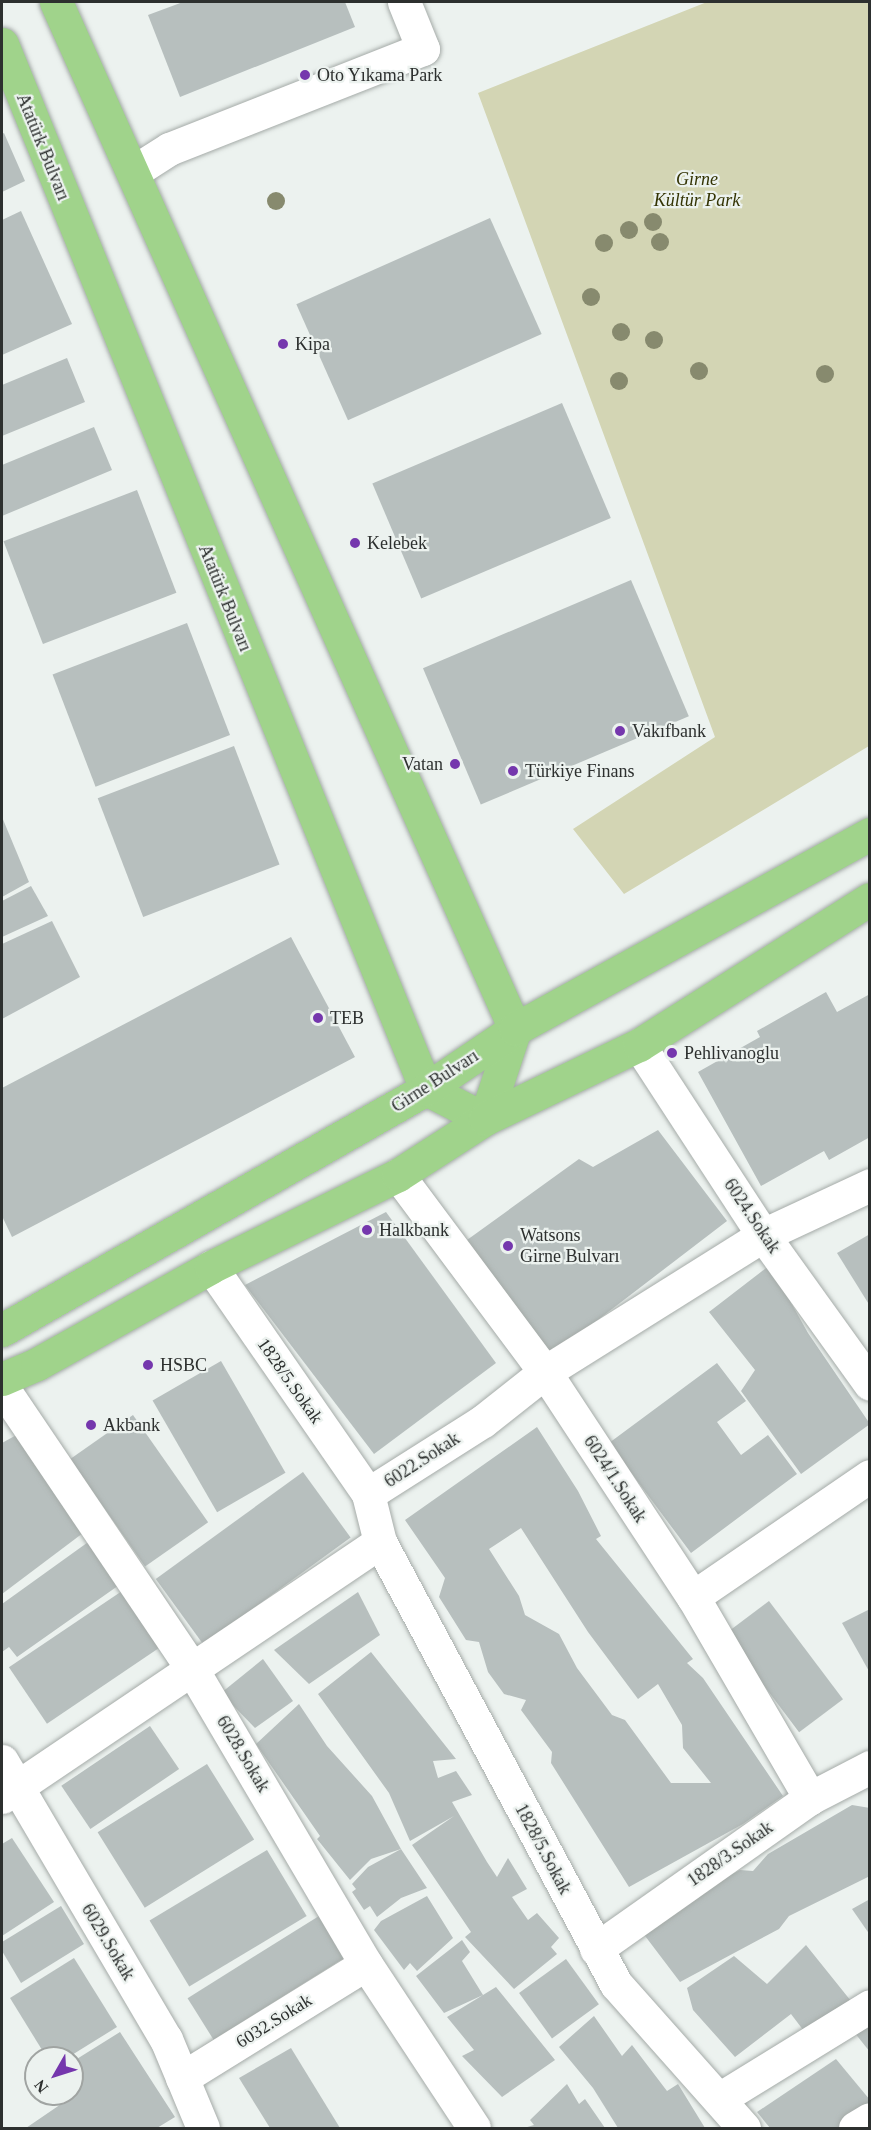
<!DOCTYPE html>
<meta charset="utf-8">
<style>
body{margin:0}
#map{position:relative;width:871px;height:2130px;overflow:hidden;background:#ecf2ef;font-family:"Times New Roman",serif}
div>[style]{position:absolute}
.green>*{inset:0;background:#d3d5b4}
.building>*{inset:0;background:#b7bfbe;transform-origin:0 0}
.roads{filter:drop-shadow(0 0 2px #a5aba8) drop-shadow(0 0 2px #a5aba8)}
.minor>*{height:33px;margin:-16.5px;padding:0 16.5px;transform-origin:16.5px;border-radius:16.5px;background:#fff}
.major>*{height:33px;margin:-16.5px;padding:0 16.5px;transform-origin:16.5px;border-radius:16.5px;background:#a0d38b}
.trees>*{width:18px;height:18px;margin:-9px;border-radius:50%;background:#878a6e}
.dots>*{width:16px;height:16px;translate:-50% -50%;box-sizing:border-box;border:3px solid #ecf2ef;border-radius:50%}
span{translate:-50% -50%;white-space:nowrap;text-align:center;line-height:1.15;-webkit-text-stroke:4.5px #ecf2ef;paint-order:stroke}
.poi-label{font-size:18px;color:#2d302f}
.left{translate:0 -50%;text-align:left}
.right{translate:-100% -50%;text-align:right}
.street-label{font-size:18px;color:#2d302f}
.park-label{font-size:18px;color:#343404;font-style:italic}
.frame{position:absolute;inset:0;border:3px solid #2d302f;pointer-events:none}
.north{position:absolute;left:24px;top:2046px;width:60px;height:60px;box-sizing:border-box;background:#ecf2ef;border:2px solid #a0a4a2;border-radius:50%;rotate:231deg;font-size:16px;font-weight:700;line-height:24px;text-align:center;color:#2d302f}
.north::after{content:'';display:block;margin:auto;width:21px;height:27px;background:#7537ad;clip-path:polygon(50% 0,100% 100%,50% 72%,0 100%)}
</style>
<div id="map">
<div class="green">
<div style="clip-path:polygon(707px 2px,869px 2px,869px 746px,624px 894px,573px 829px,715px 737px,478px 93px)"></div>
</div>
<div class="building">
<div style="clip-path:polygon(183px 2px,345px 2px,355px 27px,180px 97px,148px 15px)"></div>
<div style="clip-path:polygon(4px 133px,25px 181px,2px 192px,2px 134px)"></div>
<div style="clip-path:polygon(21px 211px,72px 324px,2px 355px,2px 220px)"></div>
<div style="left:490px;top:218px;width:127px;height:212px;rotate:66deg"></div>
<div style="clip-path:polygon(67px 358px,85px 402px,2px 436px,2px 385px)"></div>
<div style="left:562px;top:403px;width:125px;height:206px;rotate:67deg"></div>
<div style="clip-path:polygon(94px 427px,112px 470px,2px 516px,2px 465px)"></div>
<div style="left:137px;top:490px;width:110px;height:143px;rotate:69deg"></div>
<div style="left:631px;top:580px;width:148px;height:226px;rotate:67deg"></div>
<div style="left:187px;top:623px;width:120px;height:144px;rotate:69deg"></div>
<div style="left:234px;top:746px;width:127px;height:146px;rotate:69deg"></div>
<div style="clip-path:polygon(2px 817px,29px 882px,2px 897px)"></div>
<div style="clip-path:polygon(31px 886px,48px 916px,2px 937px,2px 901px)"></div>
<div style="clip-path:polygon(52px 921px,80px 977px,2px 1019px,2px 944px)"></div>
<div style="clip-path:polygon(291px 937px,355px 1057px,12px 1237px,2px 1216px,2px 1088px)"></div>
<div style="clip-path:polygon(826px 992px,837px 1012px,870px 994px,870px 1137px,829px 1160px,824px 1151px,761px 1186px,698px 1072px,760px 1037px,757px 1031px)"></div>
<div style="clip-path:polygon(658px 1130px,727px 1221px,552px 1355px,467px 1240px,579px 1159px,593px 1167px)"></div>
<div style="clip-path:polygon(386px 1212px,496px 1363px,374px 1454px,245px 1285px)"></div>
<div style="clip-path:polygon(870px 1234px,870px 1306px,837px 1253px)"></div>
<div style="clip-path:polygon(770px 1265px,808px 1333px,870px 1424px,801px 1474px,741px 1391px,755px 1370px,709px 1312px)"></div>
<div style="left:221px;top:1361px;width:129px;height:79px;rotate:60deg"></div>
<div style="clip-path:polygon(717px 1363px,746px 1401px,717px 1422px,741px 1455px,768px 1435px,797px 1474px,691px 1553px,609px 1443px)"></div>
<div style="left:133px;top:1415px;width:131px;height:77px;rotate:55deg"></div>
<div style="clip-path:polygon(evenodd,537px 1427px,578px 1491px,601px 1536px,596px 1539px,693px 1659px,687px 1663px,703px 1678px,783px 1796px,743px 1824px,629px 1887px,551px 1763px,552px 1752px,521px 1710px,526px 1700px,504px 1694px,488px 1672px,479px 1642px,466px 1640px,439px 1597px,445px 1578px,405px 1520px,537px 1427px,521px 1528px,588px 1632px,638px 1699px,658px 1684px,682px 1725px,683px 1748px,711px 1783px,671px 1783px,625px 1720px,612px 1715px,577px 1668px,559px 1634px,525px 1615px,519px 1596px,489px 1549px,521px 1528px)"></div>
<div style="clip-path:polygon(20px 1433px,87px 1530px,2px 1594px,2px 1443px)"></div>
<div style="left:303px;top:1472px;width:81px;height:182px;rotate:54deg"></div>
<div style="clip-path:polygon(91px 1540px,122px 1583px,17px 1657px,9px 1647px,2px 1652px,2px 1604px)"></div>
<div style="left:125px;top:1589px;width:68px;height:140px;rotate:56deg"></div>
<div style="clip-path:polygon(358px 1592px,380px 1635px,309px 1684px,274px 1650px)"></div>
<div style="left:769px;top:1601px;width:123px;height:55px;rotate:53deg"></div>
<div style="clip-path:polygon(870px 1609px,870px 1673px,842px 1623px)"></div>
<div style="clip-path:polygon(371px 1652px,456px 1759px,433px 1761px,438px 1778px,456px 1771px,472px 1795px,452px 1802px,487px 1862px,497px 1877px,508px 1858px,527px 1889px,512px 1897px,528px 1920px,537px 1913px,559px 1938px,551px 1947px,557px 1954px,514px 1989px,465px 1937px,471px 1932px,412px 1845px,454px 1816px,410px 1841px,389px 1793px,318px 1694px)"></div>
<div style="clip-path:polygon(263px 1659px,293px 1701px,255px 1728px,221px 1693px)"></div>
<div style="clip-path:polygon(299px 1704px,327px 1746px,372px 1796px,401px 1849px,371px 1859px,350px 1880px,317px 1839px,320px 1836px,256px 1744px)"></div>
<div style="left:150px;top:1726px;width:52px;height:107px;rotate:56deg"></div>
<div style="left:207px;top:1764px;width:89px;height:129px;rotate:58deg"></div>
<div style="clip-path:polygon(852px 1805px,870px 1808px,870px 1876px,789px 1916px,779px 1929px,680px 1982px,636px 1924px,740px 1870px,753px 1871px,768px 1854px)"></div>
<div style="clip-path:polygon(12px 1838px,54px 1902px,2px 1936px,2px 1844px)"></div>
<div style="clip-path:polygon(401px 1849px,427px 1888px,401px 1898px,377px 1917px,370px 1906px,364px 1910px,352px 1892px,356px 1889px,352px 1884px,368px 1867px)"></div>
<div style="left:267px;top:1850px;width:77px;height:137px;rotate:59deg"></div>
<div style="clip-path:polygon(427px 1896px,453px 1938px,417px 1971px,410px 1963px,404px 1970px,374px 1930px,381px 1921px)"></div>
<div style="clip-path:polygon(870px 1899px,870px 1935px,852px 1909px)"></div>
<div style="clip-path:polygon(61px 1906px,84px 1944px,21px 1983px,2px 1951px,2px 1942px)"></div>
<div style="left:319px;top:1916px;width:49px;height:155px;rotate:58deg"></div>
<div style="clip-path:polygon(462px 1940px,470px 1952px,462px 1961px,483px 1995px,496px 1987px,555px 2060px,502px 2097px,462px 2056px,474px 2050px,447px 2017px,483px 1995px,444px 2013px,416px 1976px)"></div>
<div style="clip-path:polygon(806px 1945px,855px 2006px,810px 2039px,791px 2014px,735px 2057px,693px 2010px,687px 1988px,734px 1956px,767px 1984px)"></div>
<div style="clip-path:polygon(74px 1958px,117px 2027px,67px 2058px,47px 2058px,10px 1998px)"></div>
<div style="left:566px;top:1959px;width:56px;height:58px;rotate:54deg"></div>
<div style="clip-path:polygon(870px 2015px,870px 2052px,850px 2027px)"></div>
<div style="clip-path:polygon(594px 2016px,622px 2056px,632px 2045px,667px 2091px,678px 2084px,705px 2128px,618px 2128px,593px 2088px,559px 2047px)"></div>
<div style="clip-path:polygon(120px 2032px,175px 2117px,157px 2128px,26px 2128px,67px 2100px,63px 2094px,72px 2094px,72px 2062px)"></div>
<div style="clip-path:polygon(291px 2048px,340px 2128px,270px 2128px,239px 2078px)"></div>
<div style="clip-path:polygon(836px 2059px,870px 2100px,870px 2109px,841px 2128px,770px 2128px,757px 2112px)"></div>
<div style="clip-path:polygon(567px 2084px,579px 2104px,585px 2099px,605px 2128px,524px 2128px,534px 2125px,530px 2120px)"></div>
</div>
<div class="roads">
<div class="minor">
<div style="left:133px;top:172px;width:43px;rotate:-32.6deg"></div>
<div style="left:169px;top:149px;width:273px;rotate:-21.5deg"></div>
<div style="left:423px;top:49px;width:51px;rotate:-112deg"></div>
<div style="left:639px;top:1045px;width:227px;rotate:56.9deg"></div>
<div style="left:763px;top:1235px;width:183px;rotate:54.3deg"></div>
<div style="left:398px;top:1175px;width:246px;rotate:53.3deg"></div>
<div style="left:545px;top:1372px;width:269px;rotate:56.7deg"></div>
<div style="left:693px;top:1597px;width:233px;rotate:59.8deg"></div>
<div style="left:211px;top:1267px;width:276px;rotate:55.3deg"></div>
<div style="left:2px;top:1387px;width:340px;rotate:56deg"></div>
<div style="left:192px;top:1669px;width:342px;rotate:59.5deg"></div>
<div style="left:366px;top:1964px;width:196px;rotate:56.6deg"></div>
<div style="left:380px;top:1542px;width:501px;rotate:61.9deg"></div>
<div style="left:616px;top:1984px;width:193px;rotate:48.4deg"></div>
<div style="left:693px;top:1597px;width:214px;rotate:-34.4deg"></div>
<div style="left:2px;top:1761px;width:323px;rotate:59.5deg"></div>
<div style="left:166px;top:2039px;width:96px;rotate:67.4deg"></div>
<div style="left:2px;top:1797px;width:456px;rotate:-34deg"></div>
<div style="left:380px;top:1542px;width:49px;rotate:-104deg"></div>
<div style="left:368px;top:1494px;width:136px;rotate:-32.4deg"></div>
<div style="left:483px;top:1421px;width:79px;rotate:-38.3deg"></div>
<div style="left:545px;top:1372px;width:257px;rotate:-32.1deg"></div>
<div style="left:763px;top:1235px;width:118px;rotate:-25deg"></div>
<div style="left:596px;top:1949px;width:262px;rotate:-35.2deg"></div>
<div style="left:810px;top:1798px;width:68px;rotate:-27.3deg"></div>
<div style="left:182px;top:2078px;width:216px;rotate:-31.8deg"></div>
<div style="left:719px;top:2099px;width:177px;rotate:-31.6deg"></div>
<div style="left:855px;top:2128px;width:17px;rotate:-31deg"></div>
</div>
<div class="major">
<div style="left:56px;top:2px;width:1125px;rotate:65.92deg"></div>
<div style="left:2px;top:44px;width:1128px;rotate:67.92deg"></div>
<div style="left:426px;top:1089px;width:66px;rotate:27deg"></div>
<div style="left:485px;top:1119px;width:95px;rotate:-71.6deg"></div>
<div style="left:2px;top:1330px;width:488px;rotate:-29.6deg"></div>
<div style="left:426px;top:1089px;width:107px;rotate:-34deg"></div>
<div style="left:515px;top:1029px;width:405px;rotate:-28.8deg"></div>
<div style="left:2px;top:1379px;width:38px;rotate:-23deg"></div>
<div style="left:37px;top:1364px;width:199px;rotate:-29.1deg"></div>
<div style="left:211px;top:1267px;width:208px;rotate:-26.2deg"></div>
<div style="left:398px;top:1175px;width:103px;rotate:-32.8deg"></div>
<div style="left:485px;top:1119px;width:171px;rotate:-25.7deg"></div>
<div style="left:639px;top:1045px;width:273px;rotate:-32.3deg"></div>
</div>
</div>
<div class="trees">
<div style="left:276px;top:201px"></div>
<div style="left:653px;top:222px"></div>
<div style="left:629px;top:230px"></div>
<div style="left:660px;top:242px"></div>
<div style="left:604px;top:243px"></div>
<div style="left:591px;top:297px"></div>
<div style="left:621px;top:332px"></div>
<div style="left:654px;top:340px"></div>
<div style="left:699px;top:371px"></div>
<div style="left:825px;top:374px"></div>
<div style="left:619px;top:381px"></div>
</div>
<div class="dots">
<div style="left:305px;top:75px;background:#7537ad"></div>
<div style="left:283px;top:344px;background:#7537ad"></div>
<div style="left:355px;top:543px;background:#7537ad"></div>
<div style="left:620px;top:731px;background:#7537ad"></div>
<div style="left:455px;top:764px;background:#7537ad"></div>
<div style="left:513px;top:771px;background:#7537ad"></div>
<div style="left:318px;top:1018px;background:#7537ad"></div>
<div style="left:672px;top:1053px;background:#7537ad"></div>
<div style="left:367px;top:1230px;background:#7537ad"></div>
<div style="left:508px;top:1246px;background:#7537ad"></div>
<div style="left:148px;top:1365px;background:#7537ad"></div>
<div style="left:91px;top:1425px;background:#7537ad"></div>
</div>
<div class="poi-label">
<span class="left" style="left:317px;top:75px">Oto Yıkama Park</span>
<span class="left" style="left:295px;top:344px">Kipa</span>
<span class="left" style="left:367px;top:543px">Kelebek</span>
<span class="left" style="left:632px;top:731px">Vakıfbank</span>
<span class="right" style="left:443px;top:764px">Vatan</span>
<span class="left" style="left:525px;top:771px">Türkiye Finans</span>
<span class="left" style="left:330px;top:1018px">TEB</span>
<span class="left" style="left:684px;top:1053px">Pehlivanoglu</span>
<span class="left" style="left:379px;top:1230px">Halkbank</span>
<span class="left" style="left:520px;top:1246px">Watsons<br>Girne Bulvarı</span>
<span class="left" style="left:160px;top:1365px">HSBC</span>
<span class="left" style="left:103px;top:1425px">Akbank</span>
</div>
<div class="street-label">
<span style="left:43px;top:147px;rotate:68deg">Atatürk Bulvarı</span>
<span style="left:225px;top:598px;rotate:68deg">Atatürk Bulvarı</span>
<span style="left:435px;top:1081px;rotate:-33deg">Girne Bulvarı</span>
<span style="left:752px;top:1216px;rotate:56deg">6024.Sokak</span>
<span style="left:290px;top:1381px;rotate:55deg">1828/5.Sokak</span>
<span style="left:422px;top:1460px;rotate:-33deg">6022.Sokak</span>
<span style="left:615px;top:1479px;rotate:57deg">6024/1.Sokak</span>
<span style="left:243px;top:1754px;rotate:59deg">6028.Sokak</span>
<span style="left:543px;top:1849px;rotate:62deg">1828/5.Sokak</span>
<span style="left:730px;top:1854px;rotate:-35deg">1828/3.Sokak</span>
<span style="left:108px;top:1942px;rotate:59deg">6029.Sokak</span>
<span style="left:274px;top:2021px;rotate:-32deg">6032.Sokak</span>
</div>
<div class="park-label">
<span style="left:697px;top:190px">Girne<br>Kültür Park</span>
</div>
<div class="frame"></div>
<div class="north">N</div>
</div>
